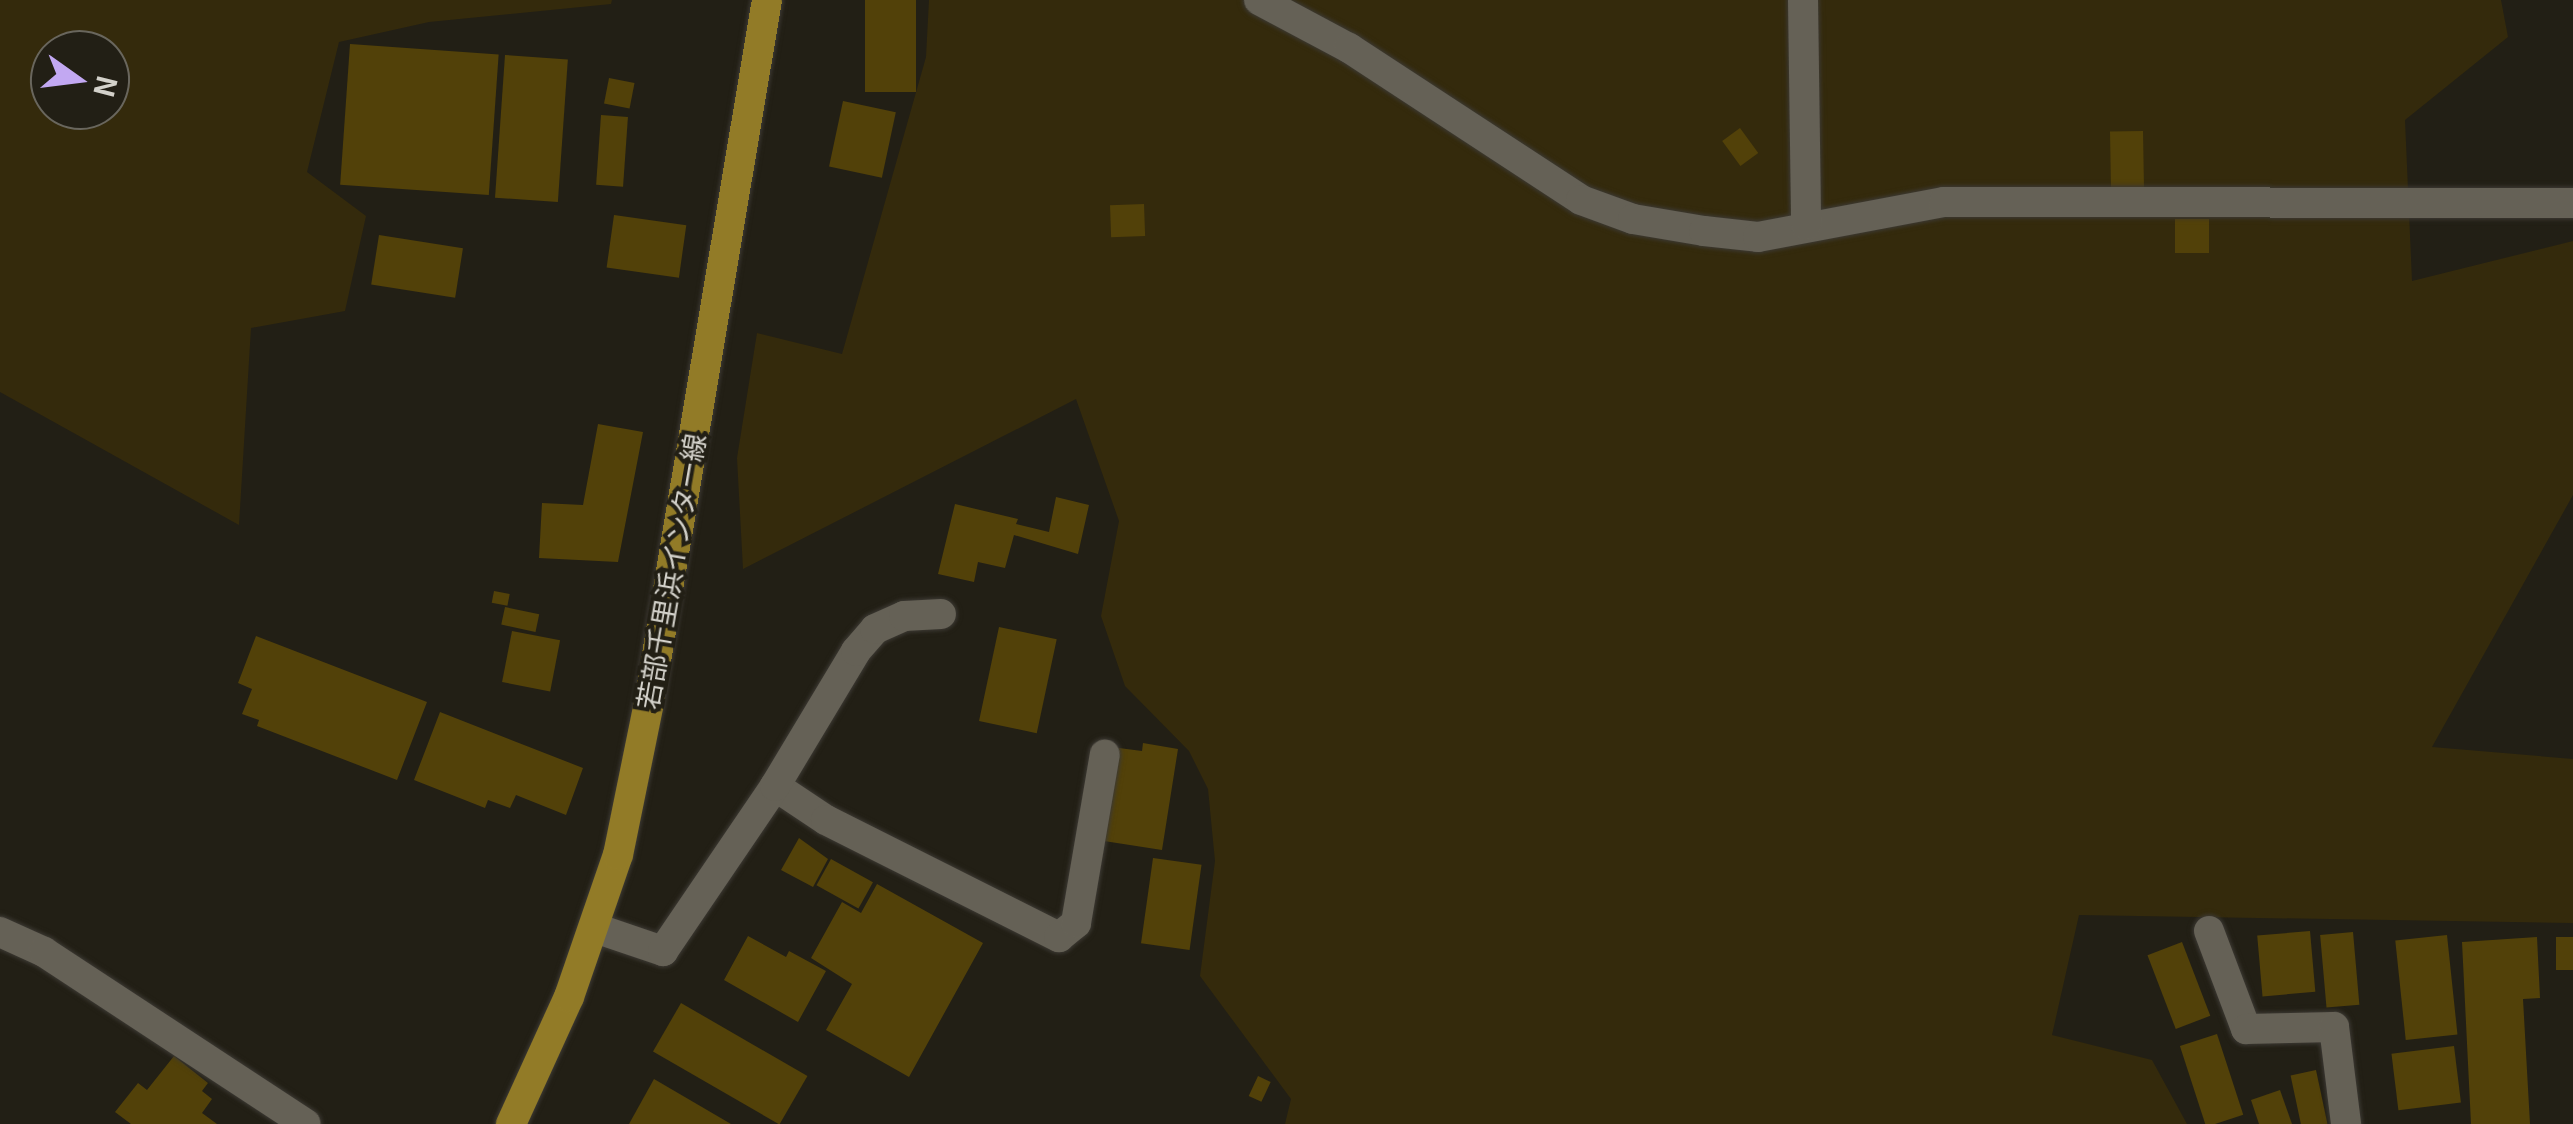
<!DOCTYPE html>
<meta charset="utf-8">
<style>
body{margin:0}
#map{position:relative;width:2573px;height:1124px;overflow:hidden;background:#221f15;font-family:Georgia,"Noto Sans JP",serif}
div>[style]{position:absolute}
.green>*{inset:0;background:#342a0c}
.building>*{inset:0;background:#524109;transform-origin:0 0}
.roads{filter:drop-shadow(0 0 2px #3c3933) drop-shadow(0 0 2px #3c3933)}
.minor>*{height:30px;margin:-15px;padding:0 15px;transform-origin:15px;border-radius:15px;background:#656156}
.major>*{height:30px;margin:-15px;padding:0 15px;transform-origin:15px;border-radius:15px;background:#927b27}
span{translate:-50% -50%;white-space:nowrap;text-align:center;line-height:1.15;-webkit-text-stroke:8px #221f15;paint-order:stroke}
.street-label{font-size:28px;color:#d3d1ca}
.north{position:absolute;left:30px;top:30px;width:100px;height:100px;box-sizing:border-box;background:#221f15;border:2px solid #69665d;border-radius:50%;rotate:104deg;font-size:28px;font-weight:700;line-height:40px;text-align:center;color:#d3d1ca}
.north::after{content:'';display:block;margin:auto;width:35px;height:45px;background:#c2a8f2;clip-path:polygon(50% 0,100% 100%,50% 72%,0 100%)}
</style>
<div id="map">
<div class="green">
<div style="clip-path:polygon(evenodd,0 0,612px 0,611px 4px,429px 22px,339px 42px,307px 172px,366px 216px,345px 311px,251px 328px,239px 525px,0 392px,0 0,110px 50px,110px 110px,50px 110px,50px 50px,110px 50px)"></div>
<div style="clip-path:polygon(929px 0,2501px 0,2508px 37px,2405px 120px,2412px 281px,2573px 241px,2573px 495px,2432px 747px,2573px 759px,2573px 923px,2079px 915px,2052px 1035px,2152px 1060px,2187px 1124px,1285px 1124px,1291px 1099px,1200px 976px,1215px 861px,1208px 789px,1189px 751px,1125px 686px,1101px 616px,1119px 521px,1076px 399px,743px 569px,737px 458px,757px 333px,842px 354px,926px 57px)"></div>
</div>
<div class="building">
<div style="left:865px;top:0;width:51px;height:92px"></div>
<div style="left:350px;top:44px;width:149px;height:141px;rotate:4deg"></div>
<div style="left:505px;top:55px;width:63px;height:143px;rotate:4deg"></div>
<div style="left:609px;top:78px;width:26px;height:26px;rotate:11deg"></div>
<div style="left:843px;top:101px;width:54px;height:67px;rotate:12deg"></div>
<div style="left:601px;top:115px;width:27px;height:70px;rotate:4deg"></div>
<div style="left:1740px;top:128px;width:31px;height:22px;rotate:54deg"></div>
<div style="left:2143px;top:131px;width:58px;height:33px;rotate:89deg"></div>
<div style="left:1144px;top:204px;width:32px;height:34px;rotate:88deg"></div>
<div style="left:614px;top:215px;width:73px;height:53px;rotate:8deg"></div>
<div style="left:2175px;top:219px;width:34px;height:34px"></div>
<div style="left:379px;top:235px;width:85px;height:50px;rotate:9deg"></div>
<div style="clip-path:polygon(598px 424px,643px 432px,618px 562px,539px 558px,542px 503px,583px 505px)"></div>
<div style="clip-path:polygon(1056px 497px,1089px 505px,1078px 554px,1014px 535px,1005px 568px,978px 562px,974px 582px,938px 574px,955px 504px,1018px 519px,1016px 524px,1049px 532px)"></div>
<div style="left:494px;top:591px;width:16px;height:12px;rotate:11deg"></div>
<div style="left:505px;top:607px;width:35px;height:18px;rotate:12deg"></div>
<div style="left:999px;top:627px;width:59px;height:96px;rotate:12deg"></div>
<div style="left:512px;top:631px;width:49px;height:52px;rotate:11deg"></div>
<div style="clip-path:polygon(256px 636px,427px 702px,397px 780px,257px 726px,259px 720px,242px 714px,252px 689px,238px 683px)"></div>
<div style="clip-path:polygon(440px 712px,583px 768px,566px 815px,516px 795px,510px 808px,488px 800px,485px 808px,414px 780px)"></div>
<div style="clip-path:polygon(1143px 743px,1178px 749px,1162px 850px,1104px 841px,1119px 748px,1142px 751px)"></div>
<div style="clip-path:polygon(799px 838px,828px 859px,813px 887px,781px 870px)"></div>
<div style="left:1153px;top:858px;width:49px;height:86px;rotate:8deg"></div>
<div style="left:831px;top:859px;width:48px;height:30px;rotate:29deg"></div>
<div style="clip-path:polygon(877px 884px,983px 943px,909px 1077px,826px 1030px,852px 984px,811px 958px,842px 902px,861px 913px)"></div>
<div style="left:2310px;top:931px;width:61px;height:53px;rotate:85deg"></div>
<div style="left:2353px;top:932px;width:73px;height:33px;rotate:85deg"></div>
<div style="left:2447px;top:935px;width:100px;height:52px;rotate:84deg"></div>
<div style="clip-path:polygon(748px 936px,786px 957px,789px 951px,826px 971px,798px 1022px,724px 980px)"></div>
<div style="clip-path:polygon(2537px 937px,2540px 998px,2523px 999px,2530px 1124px,2471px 1124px,2462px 942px)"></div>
<div style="left:2556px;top:937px;width:17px;height:33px"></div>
<div style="left:2182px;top:942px;width:79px;height:37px;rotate:69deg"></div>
<div style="left:681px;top:1003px;width:146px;height:56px;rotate:30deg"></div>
<div style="left:2217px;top:1034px;width:85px;height:39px;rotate:72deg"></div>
<div style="left:2454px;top:1046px;width:57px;height:63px;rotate:83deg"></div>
<div style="clip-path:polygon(174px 1056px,208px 1083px,202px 1091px,212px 1099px,202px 1113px,217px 1124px,131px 1124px,115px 1112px,138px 1083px,147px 1090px)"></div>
<div style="left:2316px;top:1070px;width:55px;height:26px;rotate:78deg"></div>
<div style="left:1258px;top:1076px;width:14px;height:22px;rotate:25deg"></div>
<div style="clip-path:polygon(654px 1079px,731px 1124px,629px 1124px)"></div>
<div style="clip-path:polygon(2280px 1090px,2292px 1124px,2259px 1124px,2251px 1100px)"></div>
</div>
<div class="roads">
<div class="minor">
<div style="left:1259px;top:0;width:102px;rotate:28.1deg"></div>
<div style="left:1349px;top:48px;width:277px;rotate:33.2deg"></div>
<div style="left:1581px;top:200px;width:55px;rotate:20.1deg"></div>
<div style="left:1633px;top:219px;width:72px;rotate:9.6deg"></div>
<div style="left:1704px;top:231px;width:54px;rotate:6.3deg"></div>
<div style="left:1758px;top:237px;width:189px;rotate:-10.7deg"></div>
<div style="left:1944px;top:202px;width:629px;rotate:0.09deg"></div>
<div style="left:1803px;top:0;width:225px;rotate:89.2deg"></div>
<div style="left:775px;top:786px;width:61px;rotate:33.7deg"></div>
<div style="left:826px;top:820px;width:261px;rotate:26.7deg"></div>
<div style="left:1059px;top:937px;width:22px;rotate:-39deg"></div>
<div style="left:1076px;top:923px;width:171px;rotate:-80.3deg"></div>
<div style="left:595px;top:928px;width:72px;rotate:18.7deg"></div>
<div style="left:663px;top:951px;width:199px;rotate:-55.8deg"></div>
<div style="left:775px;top:786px;width:157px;rotate:-59deg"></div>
<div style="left:856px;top:651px;width:29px;rotate:-49deg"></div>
<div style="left:875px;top:629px;width:32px;rotate:-24deg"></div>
<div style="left:904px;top:616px;width:37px;rotate:-3deg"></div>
<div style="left:2209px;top:931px;width:105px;rotate:69.3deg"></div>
<div style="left:2246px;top:1029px;width:88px;rotate:-1.3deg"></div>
<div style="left:2334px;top:1027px;width:98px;rotate:82.9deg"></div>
<div style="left:0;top:932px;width:48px;rotate:24.4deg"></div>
<div style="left:44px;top:952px;width:313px;rotate:33.3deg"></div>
</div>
<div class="major">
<div style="left:511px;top:1124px;width:140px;rotate:-65.5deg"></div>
<div style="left:569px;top:997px;width:150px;rotate:-71deg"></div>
<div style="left:618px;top:855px;width:156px;rotate:-78.5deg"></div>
<div style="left:649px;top:702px;width:712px;rotate:-80.46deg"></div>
</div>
</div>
<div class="street-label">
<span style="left:670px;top:571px;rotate:-80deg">若部千里浜インター線</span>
</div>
<div class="north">N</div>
</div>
